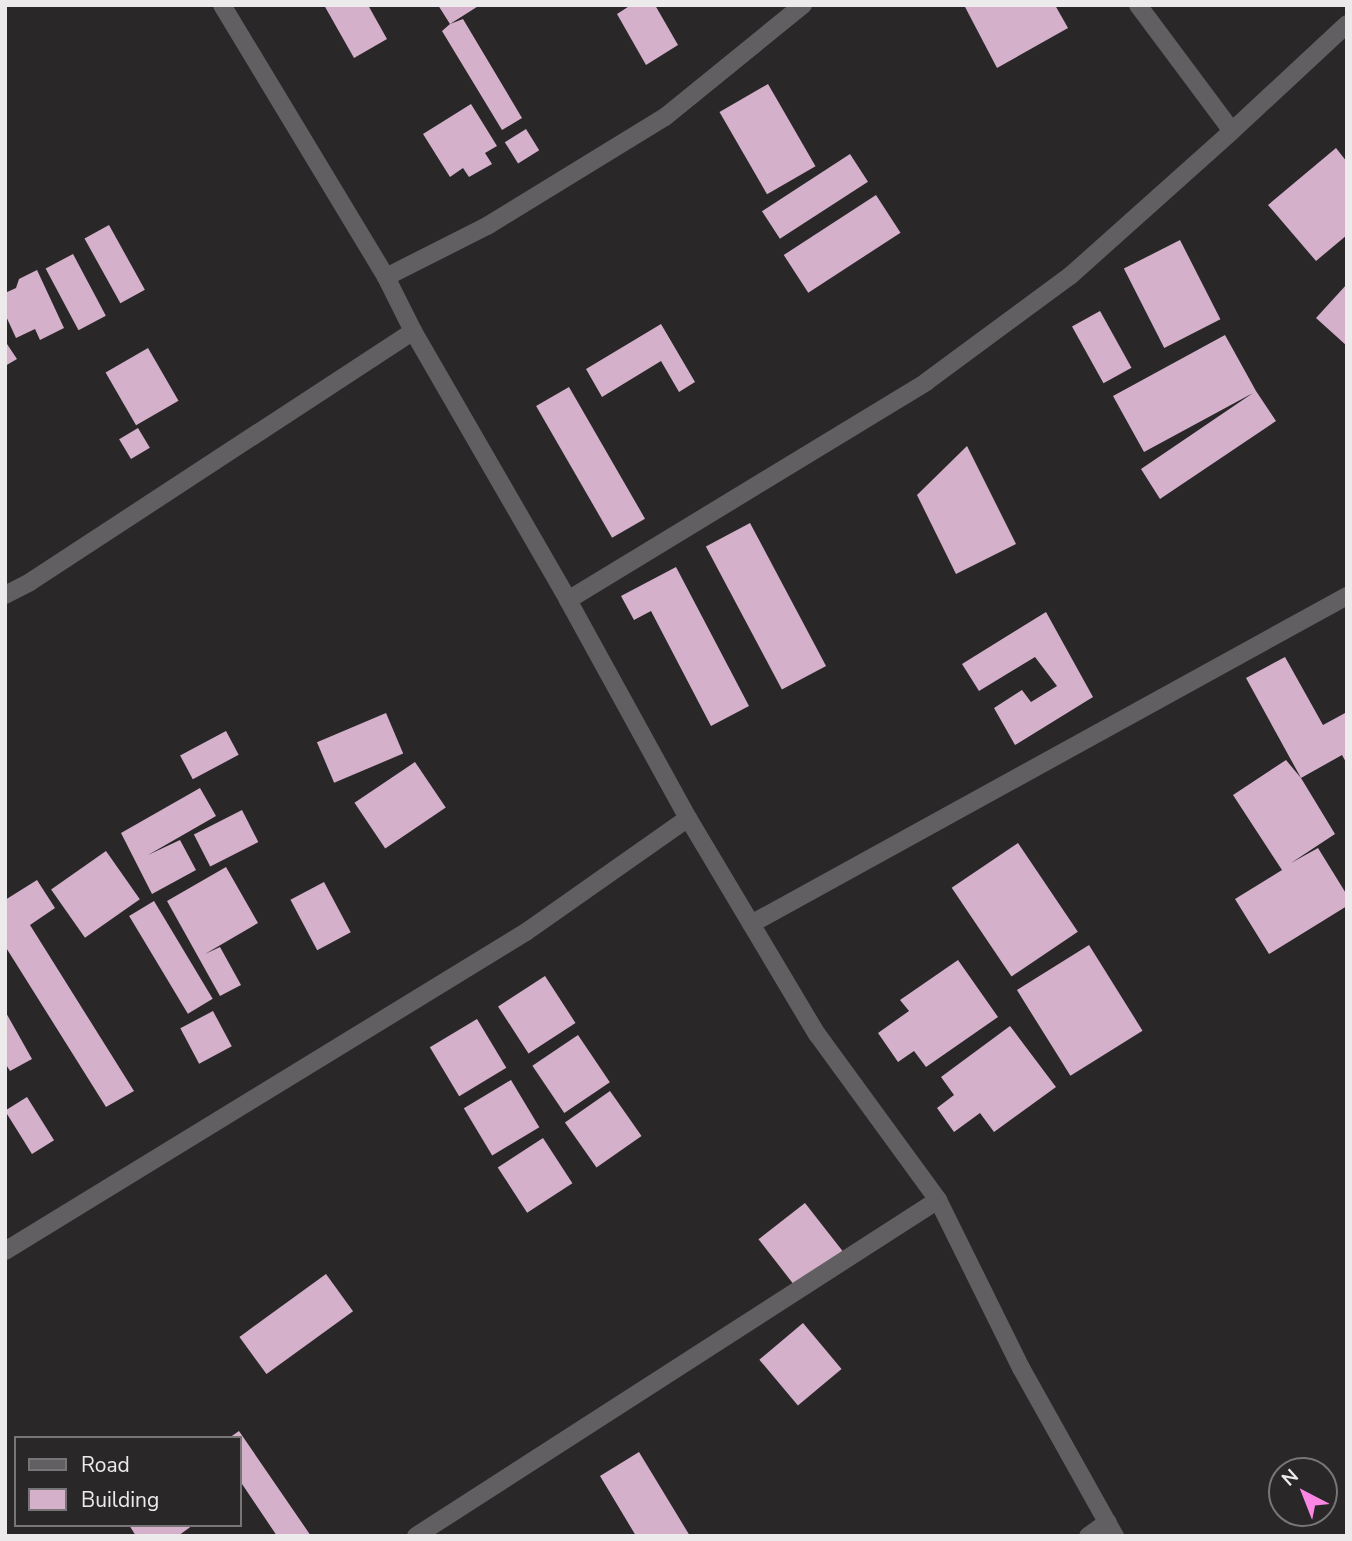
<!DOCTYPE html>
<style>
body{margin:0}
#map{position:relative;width:1352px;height:1541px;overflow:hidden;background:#2a2729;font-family:"Nunito Sans",sans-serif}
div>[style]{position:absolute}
.building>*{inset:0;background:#d4b0cb;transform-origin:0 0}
.street>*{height:18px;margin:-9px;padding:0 9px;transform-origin:9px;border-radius:9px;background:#615f61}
span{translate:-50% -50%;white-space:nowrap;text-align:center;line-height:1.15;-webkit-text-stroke:7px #2a2729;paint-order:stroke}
.frame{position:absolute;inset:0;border:7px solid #eceaeb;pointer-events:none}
.legend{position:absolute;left:14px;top:1436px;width:228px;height:91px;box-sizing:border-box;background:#2a2729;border:2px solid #787577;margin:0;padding:9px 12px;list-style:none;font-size:21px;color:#eceaeb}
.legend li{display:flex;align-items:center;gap:14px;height:35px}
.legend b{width:35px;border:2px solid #787577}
.north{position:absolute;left:1268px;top:1457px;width:70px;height:70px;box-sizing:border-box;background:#2a2729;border:2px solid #787577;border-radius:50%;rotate:318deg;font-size:19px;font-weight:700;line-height:28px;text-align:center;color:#eceaeb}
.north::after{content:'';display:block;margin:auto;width:24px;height:32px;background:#fc86e4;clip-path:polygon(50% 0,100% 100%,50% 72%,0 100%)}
</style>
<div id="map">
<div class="building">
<div style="clip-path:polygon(324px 5px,368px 5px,387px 39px,354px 58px)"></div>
<div style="clip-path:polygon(438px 5px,480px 5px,450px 24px,463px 19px,522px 118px,502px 130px,442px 31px,450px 24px)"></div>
<div style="clip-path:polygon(631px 5px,655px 5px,678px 45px,646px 65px,617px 14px)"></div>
<div style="clip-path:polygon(964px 5px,1055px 5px,1068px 28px,997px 68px)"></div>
<div style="left:768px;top:84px;width:95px;height:56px;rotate:60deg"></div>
<div style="clip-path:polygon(471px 104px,497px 146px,485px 153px,492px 164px,469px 177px,463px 168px,450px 177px,423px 134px)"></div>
<div style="left:526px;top:129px;width:25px;height:25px;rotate:58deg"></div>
<div style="clip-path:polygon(1336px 148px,1347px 162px,1347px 235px,1316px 261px,1268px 205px)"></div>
<div style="left:850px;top:154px;width:33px;height:105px;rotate:57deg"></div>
<div style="left:876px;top:195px;width:45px;height:110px;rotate:57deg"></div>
<div style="left:109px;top:225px;width:74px;height:28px;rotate:61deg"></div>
<div style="left:1180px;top:240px;width:89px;height:63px;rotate:63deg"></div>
<div style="left:73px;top:254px;width:70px;height:31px;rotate:62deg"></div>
<div style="clip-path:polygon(37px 270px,64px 328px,40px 340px,35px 329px,16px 338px,5px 314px,5px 293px,16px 288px,19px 279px)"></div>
<div style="clip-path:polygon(1347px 284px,1347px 346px,1316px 318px)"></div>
<div style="left:1100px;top:311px;width:65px;height:32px;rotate:61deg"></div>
<div style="clip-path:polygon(661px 324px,695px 382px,679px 392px,661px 361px,602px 397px,586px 369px)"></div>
<div style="clip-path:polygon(1225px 335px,1256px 391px,1276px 421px,1160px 499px,1141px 469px,1253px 393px,1144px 452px,1113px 396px)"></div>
<div style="clip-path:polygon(5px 341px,17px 359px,5px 366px)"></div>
<div style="left:148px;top:348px;width:61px;height:49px;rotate:60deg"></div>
<div style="left:569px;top:387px;width:152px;height:38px;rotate:60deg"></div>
<div style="left:138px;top:428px;width:23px;height:22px;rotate:59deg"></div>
<div style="clip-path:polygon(967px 446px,1016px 544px,956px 574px,917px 495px)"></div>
<div style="left:750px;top:523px;width:162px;height:50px;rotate:62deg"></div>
<div style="clip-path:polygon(676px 567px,749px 706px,711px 726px,651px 611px,634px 620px,621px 596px)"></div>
<div style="clip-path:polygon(1046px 612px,1093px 697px,1015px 745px,994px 708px,1022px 690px,1031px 702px,1057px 686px,1035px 657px,979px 691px,962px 664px)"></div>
<div style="clip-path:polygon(1285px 657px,1323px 725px,1347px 712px,1347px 764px,1342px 755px,1301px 778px,1246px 678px)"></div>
<div style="left:386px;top:713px;width:44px;height:75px;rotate:67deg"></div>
<div style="left:226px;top:731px;width:27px;height:52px;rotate:62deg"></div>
<div style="clip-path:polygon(1286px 760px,1301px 778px,1335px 834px,1291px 863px,1318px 848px,1347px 895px,1347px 906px,1269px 954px,1235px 899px,1282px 870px,1233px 795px)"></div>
<div style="left:415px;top:762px;width:55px;height:73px;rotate:56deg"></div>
<div style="clip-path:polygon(200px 788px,216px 816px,148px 855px,180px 840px,196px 870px,152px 894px,121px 833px)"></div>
<div style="left:242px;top:810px;width:36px;height:54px;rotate:63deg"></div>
<div style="left:1018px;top:843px;width:107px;height:80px;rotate:56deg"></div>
<div style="left:106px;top:851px;width:59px;height:67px;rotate:55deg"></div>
<div style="clip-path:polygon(226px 867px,258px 923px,205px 954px,220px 947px,241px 985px,220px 996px,167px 901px)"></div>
<div style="clip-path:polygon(37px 880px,55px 908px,30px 925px,134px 1091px,106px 1107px,5px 946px,5px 900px)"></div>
<div style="left:324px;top:882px;width:57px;height:38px;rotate:62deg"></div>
<div style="left:154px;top:901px;width:114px;height:29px;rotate:59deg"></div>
<div style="left:1089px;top:945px;width:101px;height:85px;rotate:58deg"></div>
<div style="clip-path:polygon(958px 960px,998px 1017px,926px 1067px,914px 1051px,898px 1062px,878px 1033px,909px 1011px,900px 1000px)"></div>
<div style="left:545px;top:976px;width:56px;height:56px;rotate:57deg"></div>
<div style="clip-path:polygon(5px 1011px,32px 1059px,10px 1071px,5px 1063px)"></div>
<div style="left:213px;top:1011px;width:40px;height:37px;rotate:62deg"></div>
<div style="left:477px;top:1019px;width:57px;height:55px;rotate:59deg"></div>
<div style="clip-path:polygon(1010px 1026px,1056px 1087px,994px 1132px,980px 1113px,954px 1132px,937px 1108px,954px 1095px,941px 1077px)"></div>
<div style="left:578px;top:1035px;width:57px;height:55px;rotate:56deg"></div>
<div style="left:511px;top:1080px;width:55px;height:55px;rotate:59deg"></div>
<div style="left:610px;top:1091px;width:55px;height:55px;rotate:55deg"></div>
<div style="left:27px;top:1097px;width:51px;height:26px;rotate:58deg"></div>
<div style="left:543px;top:1138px;width:54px;height:54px;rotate:57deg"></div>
<div style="left:805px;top:1203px;width:61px;height:59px;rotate:52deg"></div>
<div style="left:326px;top:1274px;width:46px;height:107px;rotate:54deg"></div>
<div style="left:803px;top:1323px;width:60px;height:57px;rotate:50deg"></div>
<div style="clip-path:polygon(239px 1431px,311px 1536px,277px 1536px,240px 1481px,240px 1438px,229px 1438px)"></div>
<div style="clip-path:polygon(639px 1452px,690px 1536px,636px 1536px,600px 1476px)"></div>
<div style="clip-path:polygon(129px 1525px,193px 1525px,178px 1536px,136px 1536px)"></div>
</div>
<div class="street">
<div style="left:222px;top:5px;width:318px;rotate:58.9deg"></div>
<div style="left:386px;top:277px;width:60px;rotate:63.4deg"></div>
<div style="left:413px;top:331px;width:310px;rotate:60deg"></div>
<div style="left:568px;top:600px;width:249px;rotate:61.2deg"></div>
<div style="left:688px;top:818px;width:252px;rotate:59.2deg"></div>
<div style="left:817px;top:1034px;width:205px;rotate:53.9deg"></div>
<div style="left:938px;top:1200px;width:187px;rotate:63.7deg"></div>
<div style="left:1021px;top:1368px;width:193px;rotate:60.8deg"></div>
<div style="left:1138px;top:5px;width:157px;rotate:53.3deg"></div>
<div style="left:386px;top:277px;width:113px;rotate:-26.8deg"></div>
<div style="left:487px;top:226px;width:209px;rotate:-31.5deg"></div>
<div style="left:665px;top:117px;width:178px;rotate:-39.1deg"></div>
<div style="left:5px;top:595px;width:28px;rotate:-27deg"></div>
<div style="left:30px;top:582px;width:458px;rotate:-33.2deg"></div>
<div style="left:568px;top:600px;width:419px;rotate:-31.3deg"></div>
<div style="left:926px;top:382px;width:179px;rotate:-36.4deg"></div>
<div style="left:1070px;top:276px;width:217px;rotate:-41.8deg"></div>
<div style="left:1232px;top:131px;width:157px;rotate:-42.9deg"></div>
<div style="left:751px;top:924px;width:680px;rotate:-28.83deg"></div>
<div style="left:5px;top:1251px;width:611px;rotate:-31.48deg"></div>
<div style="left:526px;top:932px;width:198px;rotate:-35.1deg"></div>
<div style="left:416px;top:1536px;width:621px;rotate:-32.77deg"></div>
<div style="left:1088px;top:1536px;width:24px;rotate:-35deg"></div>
</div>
<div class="frame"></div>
<ul class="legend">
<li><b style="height:9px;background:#615f61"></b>Road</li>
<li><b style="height:19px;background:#d4b0cb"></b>Building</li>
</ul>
<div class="north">N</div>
</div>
